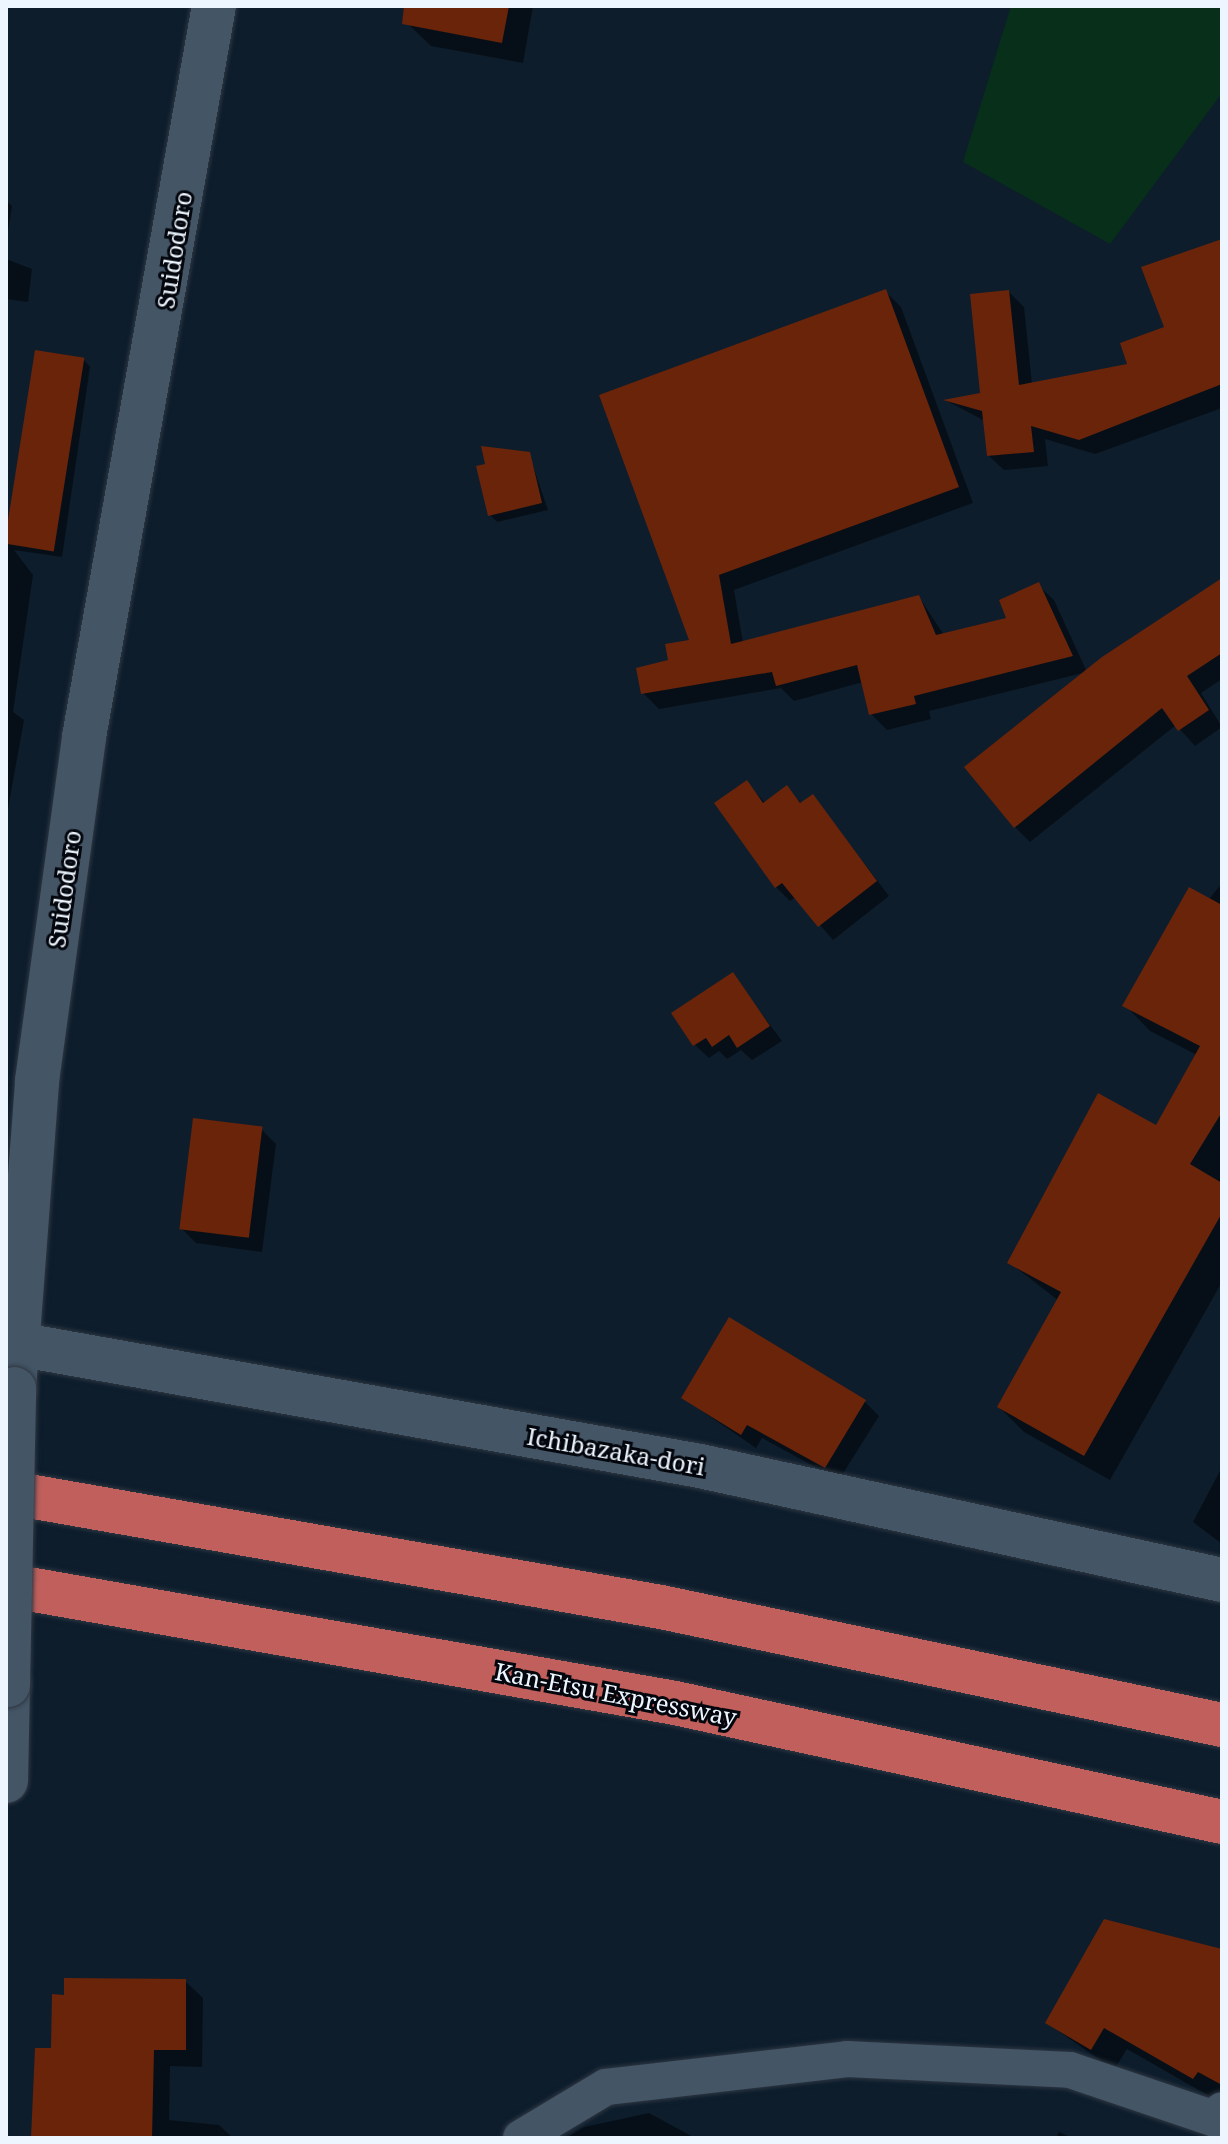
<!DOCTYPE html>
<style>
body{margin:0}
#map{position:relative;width:1228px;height:2144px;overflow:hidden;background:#0d1d2c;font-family:"Noto Serif",serif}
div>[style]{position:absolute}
.green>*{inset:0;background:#072f1a}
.shadow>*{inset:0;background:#0007}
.building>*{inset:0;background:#69240a;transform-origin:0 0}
.roads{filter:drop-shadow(0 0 2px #2f3742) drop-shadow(0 0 2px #2f3742)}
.minor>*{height:36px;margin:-18px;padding:0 18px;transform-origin:18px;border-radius:18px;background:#456}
.tertiary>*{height:44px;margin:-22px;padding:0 22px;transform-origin:22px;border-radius:22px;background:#456}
.motorway>*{height:44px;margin:-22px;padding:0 22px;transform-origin:22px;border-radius:22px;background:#c05f5b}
.bridges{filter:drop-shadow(0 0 2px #2f3742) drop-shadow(0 0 2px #2f3742)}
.tertiary-bridge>*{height:44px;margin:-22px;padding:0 22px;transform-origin:22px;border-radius:22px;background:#456}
span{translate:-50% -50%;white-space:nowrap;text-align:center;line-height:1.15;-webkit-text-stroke:6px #03070d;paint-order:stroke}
.street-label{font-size:24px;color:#edf5fe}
.frame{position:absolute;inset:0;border:8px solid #edf5fe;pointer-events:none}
</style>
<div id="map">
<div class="green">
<div style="clip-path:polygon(1011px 6px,1222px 6px,1222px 93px,1110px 244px,963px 162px)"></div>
</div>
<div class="shadow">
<div style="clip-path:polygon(413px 6px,533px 6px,523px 63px,431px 46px,409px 25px)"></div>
<div style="clip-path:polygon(6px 201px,12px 206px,6px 244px)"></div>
<div style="clip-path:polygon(1222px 241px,1222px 408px,1095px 454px,1045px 439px,1048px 466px,1004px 470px,989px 456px,985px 421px,947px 401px,982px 394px,1009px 292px,1024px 307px,1032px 384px,1129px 365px,1166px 329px)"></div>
<div style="clip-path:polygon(6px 259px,32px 269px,28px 302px,6px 299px)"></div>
<div style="clip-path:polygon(886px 292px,901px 307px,973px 503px,734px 590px,743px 643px,919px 597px,944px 635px,1009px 619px,1038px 585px,1054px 600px,1087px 672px,1222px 587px,1222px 679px,1201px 693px,1222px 727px,1195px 746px,1176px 725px,1030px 842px,1015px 827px,1087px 672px,929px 711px,931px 719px,887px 730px,871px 714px,863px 682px,794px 701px,781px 688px,659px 709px,643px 693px,691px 641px,601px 396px)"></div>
<div style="clip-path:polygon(83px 359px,90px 367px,62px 557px,14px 550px,33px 575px,13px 712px,24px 720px,6px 820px,6px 539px)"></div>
<div style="clip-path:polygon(529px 454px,548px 510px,497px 522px,490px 515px)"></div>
<div style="clip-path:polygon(747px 783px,766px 804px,787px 788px,802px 804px,813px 796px,889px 896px,833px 940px,796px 897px,790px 901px,776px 887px,717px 803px)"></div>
<div style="clip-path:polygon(1222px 883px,1222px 1282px,1110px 1480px,1024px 1432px,999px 1407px,1059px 1301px,1010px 1263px,1156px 1127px,1197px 1055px,1150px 1031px,1125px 1005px)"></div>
<div style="clip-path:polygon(732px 974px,782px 1041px,752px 1060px,741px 1050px,727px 1059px,719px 1051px,709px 1058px,695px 1045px)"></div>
<div style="clip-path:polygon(261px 1129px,276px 1144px,262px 1252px,196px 1243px,181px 1228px)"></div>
<div style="clip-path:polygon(683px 1398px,865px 1402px,879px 1416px,839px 1480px,762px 1438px,756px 1448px)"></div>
<div style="clip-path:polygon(1222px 1467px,1222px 1544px,1193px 1522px)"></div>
<div style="clip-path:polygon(1222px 1951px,1222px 2093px,1216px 2100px,1127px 2049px,1114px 2070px,1047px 2023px)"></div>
<div style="clip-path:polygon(185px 1981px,203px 1998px,202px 2067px,170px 2066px,169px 2120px,219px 2125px,233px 2138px,35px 2138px,52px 2050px)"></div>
<div style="clip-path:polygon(649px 2113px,695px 2138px,566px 2138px,584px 2127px)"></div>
<div style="clip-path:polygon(1059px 2132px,1072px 2138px,1056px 2138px)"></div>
</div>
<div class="building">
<div style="clip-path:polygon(404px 6px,509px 6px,502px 43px,402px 24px)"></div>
<div style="clip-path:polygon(1222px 239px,1222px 384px,1079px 440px,1031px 426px,1034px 452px,987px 456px,982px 411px,943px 400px,980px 393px,970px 294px,1009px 290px,1019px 385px,1127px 364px,1120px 343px,1164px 327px,1141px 267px)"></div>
<div style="clip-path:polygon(886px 289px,959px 487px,719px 575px,731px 644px,919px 595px,936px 635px,1006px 618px,999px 600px,1039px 582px,1073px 656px,914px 696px,916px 704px,869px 715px,857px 665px,776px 686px,772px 672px,641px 694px,636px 668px,668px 660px,665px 644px,689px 640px,599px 395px)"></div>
<div style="left:35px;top:350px;width:50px;height:196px;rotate:9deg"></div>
<div style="clip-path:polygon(481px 446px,530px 452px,542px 503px,488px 516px,476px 466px,485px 464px)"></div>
<div style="clip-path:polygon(1222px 578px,1222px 653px,1187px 676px,1209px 710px,1178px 731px,1162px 708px,1014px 828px,964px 767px,1102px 657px)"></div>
<div style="clip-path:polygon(747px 780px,763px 803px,787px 785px,800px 803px,813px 794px,877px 881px,818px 927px,782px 883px,775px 888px,714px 803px)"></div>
<div style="clip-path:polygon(1189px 887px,1222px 905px,1222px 1112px,1190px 1164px,1222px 1183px,1222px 1213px,1084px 1456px,997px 1407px,1061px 1292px,1007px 1263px,1098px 1093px,1156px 1125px,1200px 1046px,1122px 1006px)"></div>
<div style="clip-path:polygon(733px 972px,770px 1026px,737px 1048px,729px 1035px,712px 1047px,706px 1038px,693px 1046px,671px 1013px)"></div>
<div style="left:193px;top:1118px;width:70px;height:112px;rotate:7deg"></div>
<div style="clip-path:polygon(729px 1317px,866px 1400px,825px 1468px,747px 1425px,741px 1435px,681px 1398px)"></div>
<div style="clip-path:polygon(1104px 1919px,1222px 1949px,1222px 2085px,1198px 2072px,1193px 2079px,1104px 2028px,1091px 2050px,1045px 2023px)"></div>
<div style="clip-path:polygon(64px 1978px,186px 1979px,186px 2050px,154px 2050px,152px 2138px,31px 2138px,35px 2048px,51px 2048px,52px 1994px,64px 1995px)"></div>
</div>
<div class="roads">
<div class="minor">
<div style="left:521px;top:2138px;width:99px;rotate:-31deg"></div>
<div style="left:606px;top:2087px;width:243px;rotate:-6.6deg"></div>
<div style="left:847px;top:2059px;width:223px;rotate:2.8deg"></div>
<div style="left:1070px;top:2070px;width:153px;rotate:18.7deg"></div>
<div style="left:1215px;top:2119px;width:11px;rotate:-52deg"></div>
</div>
<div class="tertiary">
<div style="left:6px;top:1342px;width:705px;rotate:10.13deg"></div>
<div style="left:700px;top:1466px;width:534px;rotate:12.32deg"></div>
<div style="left:14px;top:1389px;width:309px;rotate:-85.7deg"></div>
<div style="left:37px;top:1081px;width:347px;rotate:-82.2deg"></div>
<div style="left:84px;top:737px;width:742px;rotate:-79.92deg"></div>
<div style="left:6px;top:1781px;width:96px;rotate:-88.8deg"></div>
</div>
<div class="motorway">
<div style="left:6px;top:1492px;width:665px;rotate:9.96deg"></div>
<div style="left:661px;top:1607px;width:573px;rotate:11.88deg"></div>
<div style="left:6px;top:1585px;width:679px;rotate:10deg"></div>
<div style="left:675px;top:1703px;width:560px;rotate:12.27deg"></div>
</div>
</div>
<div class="bridges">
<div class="tertiary-bridge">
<div style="left:8px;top:1685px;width:296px;rotate:-88.8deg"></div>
</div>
</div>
<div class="street-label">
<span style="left:174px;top:250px;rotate:-81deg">Suidodoro</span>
<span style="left:64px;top:889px;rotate:-82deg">Suidodoro</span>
<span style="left:616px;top:1451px;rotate:10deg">Ichibazaka-dori</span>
<span style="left:616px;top:1694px;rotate:11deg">Kan-Etsu Expressway</span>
</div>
<div class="frame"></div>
</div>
